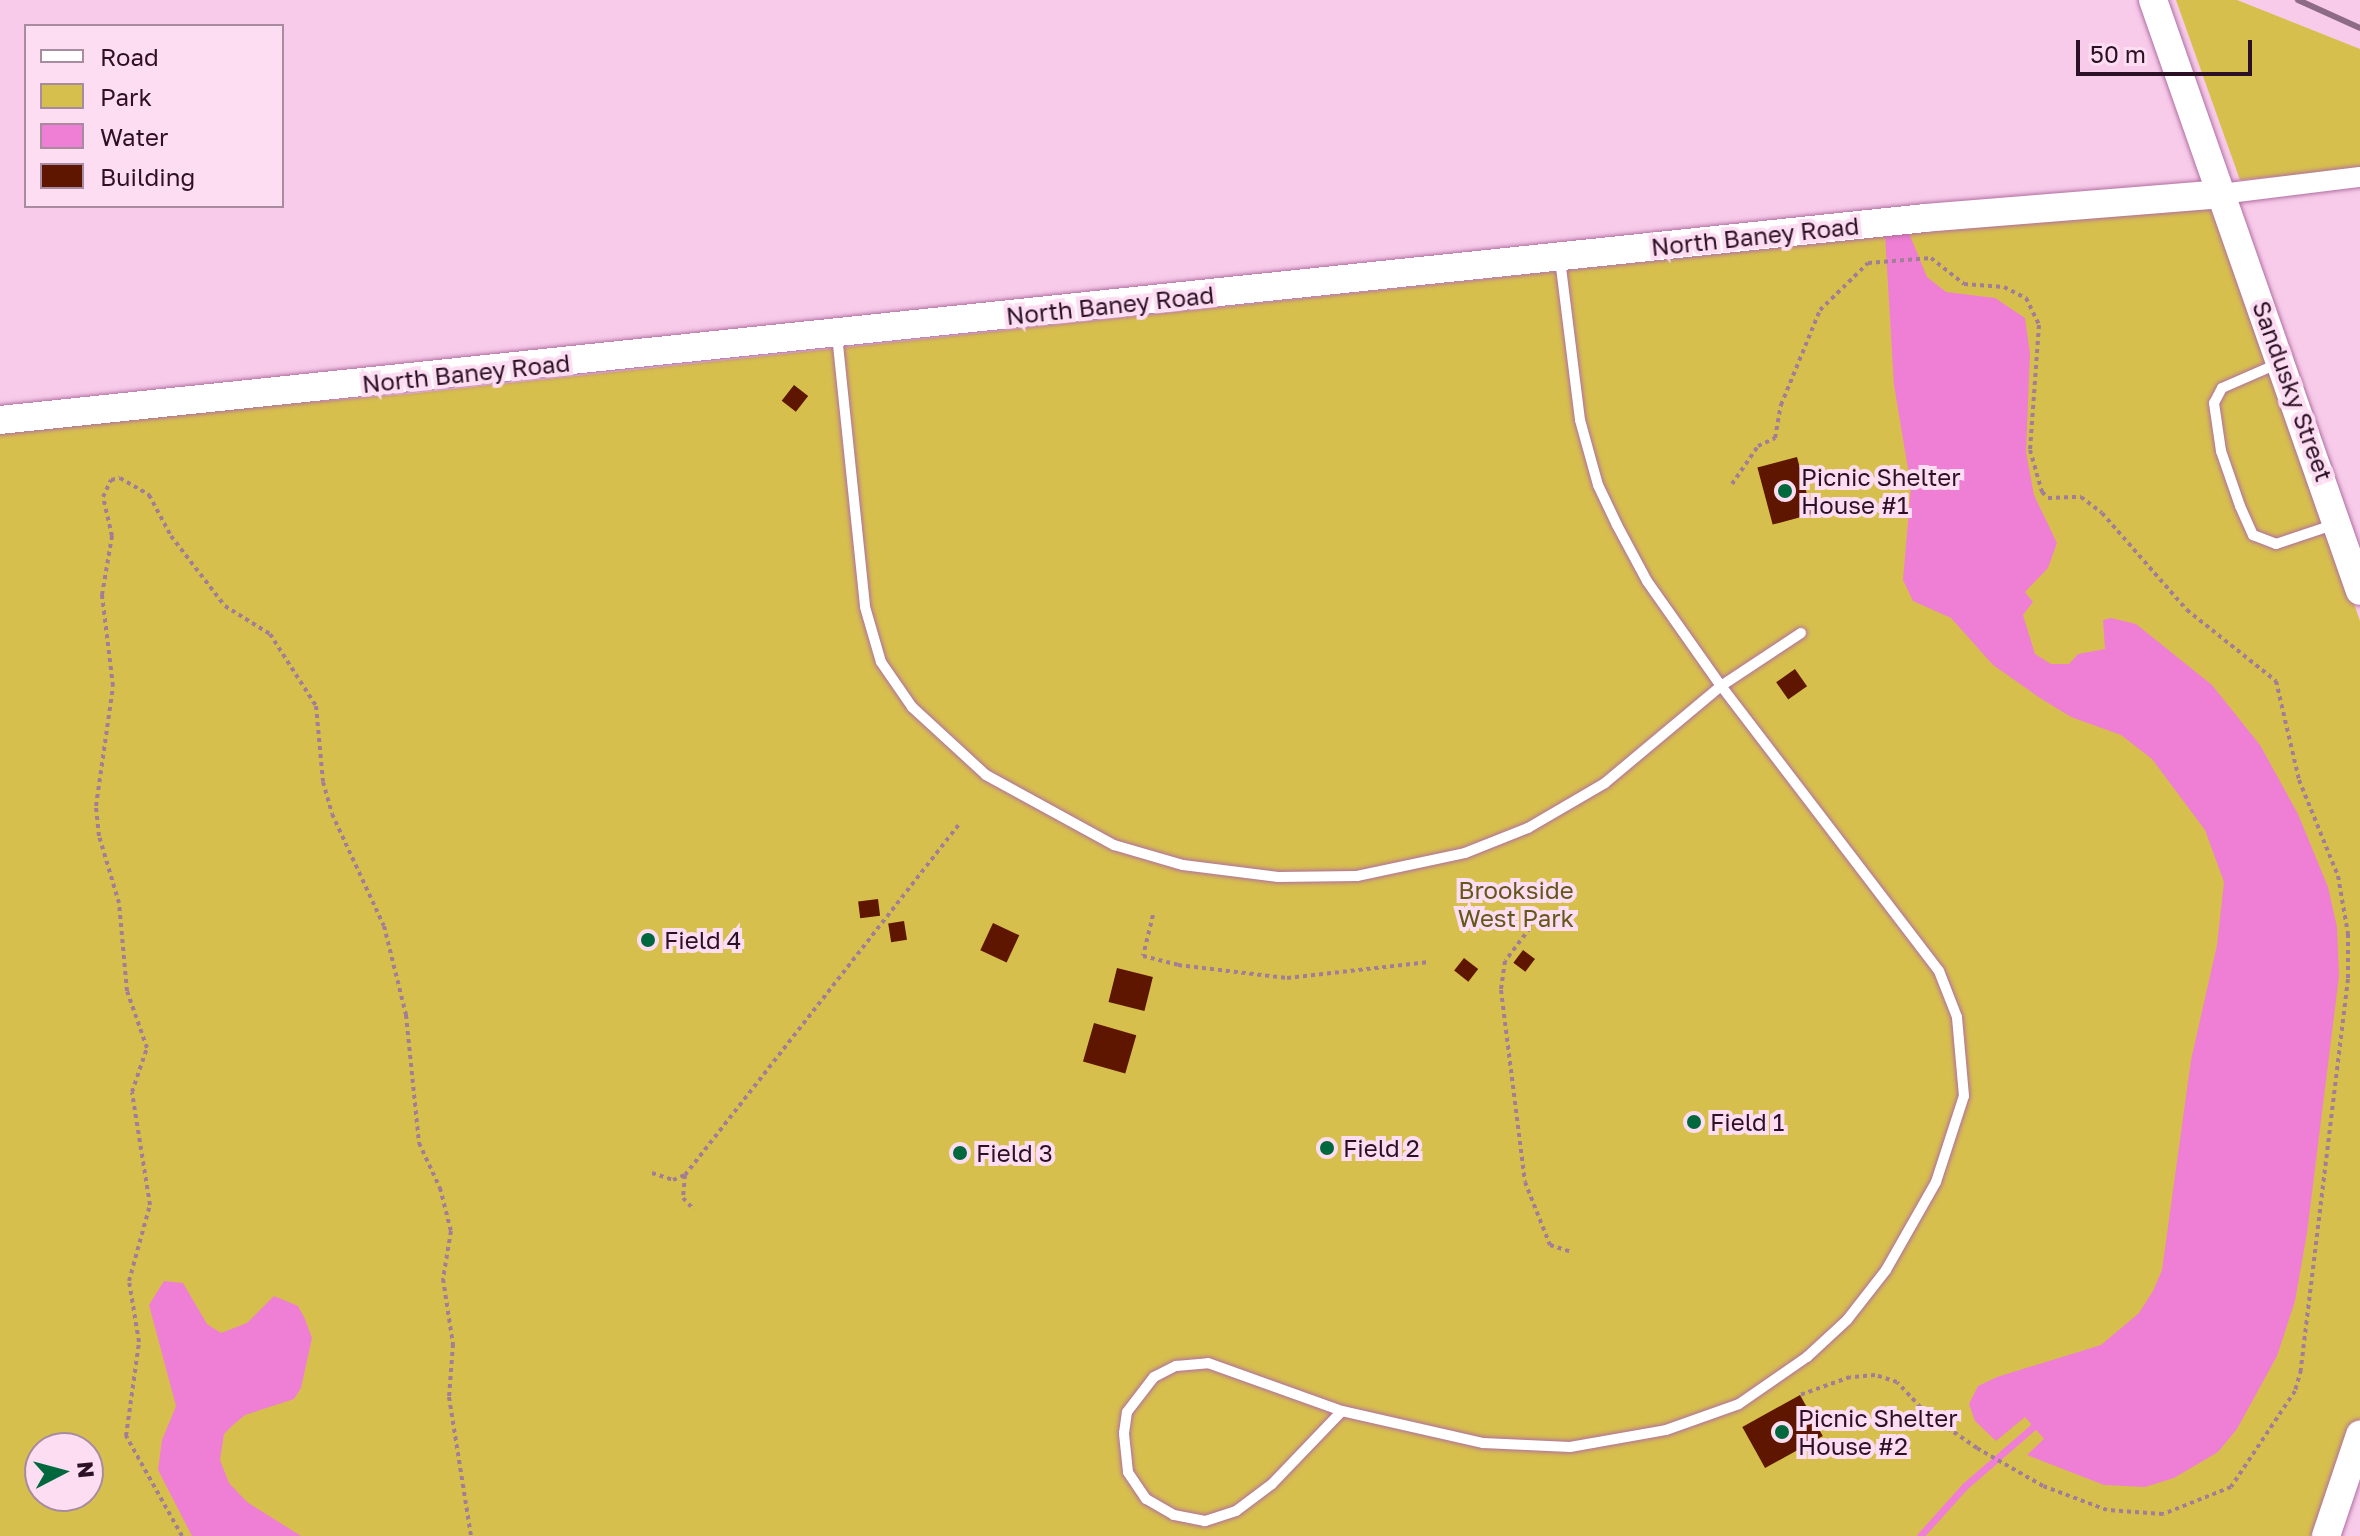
<!DOCTYPE html>
<style>
body{margin:0}
#map{position:relative;width:2360px;height:1536px;overflow:hidden;background:#f8cbea;font-family:"Golos Text",sans-serif}
div>[style]{position:absolute}
.green>*{inset:0;background:#d7bf4e}
.water>*{inset:0;background:#ee7fd4}
.stream>*{height:7px;margin:-3.5px;padding:0 3.5px;transform-origin:3.5px;border-radius:3.5px;background:#ee7fd4}
.building>*{inset:0;background:#5e1600;transform-origin:0 0}
.path>*{height:4px;margin-top:-2px;transform-origin:0;background:repeating-linear-gradient(90deg,#a27d97 0 4px,transparent 0 8px)}
.roads{filter:drop-shadow(0 0 2px #b16ea0) drop-shadow(0 0 2px #b16ea0)}
.lane>*{height:10px;margin:-5px;padding:0 5px;transform-origin:5px;border-radius:5px;background:#fff}
.street>*{height:20px;margin:-10px;padding:0 10px;transform-origin:10px;border-radius:10px;background:#fff}
.secondary>*{height:28px;margin:-14px;padding:0 14px;transform-origin:14px;border-radius:14px;background:#fff}
.rail>*{height:6px;margin:-3px;padding:0 3px;transform-origin:3px;border-radius:3px;background:#8e6b84}
.dots>*{width:22px;height:22px;translate:-50% -50%;box-sizing:border-box;border:4px solid #fcddf2;border-radius:50%}
span{translate:-50% -50%;white-space:nowrap;text-align:center;line-height:1.15;-webkit-text-stroke:8px #fcddf2;paint-order:stroke}
.street-label{font-size:24px;color:#2c1126}
.poi-label{font-size:24px;color:#2c1126}
.left{translate:0 -50%;text-align:left}
.park-label{font-size:24px;color:#64571b}
.legend{position:absolute;left:24px;top:24px;width:260px;height:184px;box-sizing:border-box;background:#fcddf2;border:2px solid #a98ba0;margin:0;padding:10px 14px;list-style:none;font-size:24px;color:#2c1126}
.legend li{display:flex;align-items:center;gap:16px;height:40px}
.legend b{width:40px;border:2px solid #a98ba0}
.north{position:absolute;left:24px;top:1432px;width:80px;height:80px;box-sizing:border-box;background:#fcddf2;border:2px solid #a98ba0;border-radius:50%;rotate:84deg;font-size:22px;font-weight:700;line-height:32px;text-align:center;color:#2c1126}
.north::after{content:'';display:block;margin:auto;width:28px;height:36px;background:#01683d;clip-path:polygon(50% 0,100% 100%,50% 72%,0 100%)}
.scale{position:absolute;left:2076px;top:40px;width:176px;height:36px;box-sizing:border-box;border:4px solid #2c1126;border-top:0;padding-left:10px;font-size:24px;line-height:28px;white-space:nowrap;color:#2c1126;-webkit-text-stroke:6px #fcddf2;paint-order:stroke}
</style>
<div id="map">
<div class="green">
<div style="clip-path:polygon(2176px 0,2237px 0,2360px 49px,2360px 169px,2240px 180px)"></div>
<div style="clip-path:polygon(evenodd,2216px 201px,2360px 621px,2360px 1418px,2319px 1536px,0 1536px,0 428px,408px 394px,2216px 201px,40px 1448px,88px 1448px,88px 1496px,40px 1496px,40px 1448px)"></div>
</div>
<div class="water">
<div style="clip-path:polygon(1909px 233px,1927px 277px,1946px 292px,1995px 298px,2025px 318px,2030px 353px,2026px 452px,2034px 495px,2057px 543px,2048px 568px,2025px 592px,2033px 602px,2023px 615px,2035px 654px,2051px 664px,2069px 664px,2078px 654px,2105px 649px,2103px 620px,2111px 618px,2136px 624px,2212px 685px,2260px 745px,2298px 814px,2328px 887px,2337px 927px,2339px 976px,2307px 1233px,2295px 1301px,2277px 1356px,2237px 1429px,2218px 1452px,2174px 1478px,2145px 1487px,2104px 1485px,2027px 1455px,2044px 1439px,2025px 1417px,1996px 1441px,1975px 1421px,1969px 1404px,1978px 1386px,1997px 1377px,2101px 1345px,2139px 1313px,2153px 1291px,2162px 1270px,2191px 1060px,2217px 945px,2224px 882px,2205px 830px,2152px 759px,2121px 735px,2071px 717px,2040px 698px,1993px 665px,1951px 618px,1913px 601px,1903px 580px,1911px 487px,1894px 385px,1885px 235px)"></div>
<div style="clip-path:polygon(164px 1281px,183px 1283px,207px 1324px,221px 1333px,247px 1323px,274px 1296px,298px 1306px,305px 1319px,312px 1338px,301px 1388px,294px 1399px,245px 1415px,233px 1425px,224px 1434px,220px 1460px,229px 1483px,247px 1502px,301px 1536px,192px 1536px,158px 1470px,162px 1440px,176px 1406px,149px 1305px)"></div>
</div>
<div class="stream">
<div style="left:1920px;top:1536px;width:67px;rotate:-48deg"></div>
<div style="left:1965px;top:1486px;width:91px;rotate:-41deg"></div>
</div>
<div class="building">
<div style="left:794px;top:385px;width:18px;height:20px;rotate:38deg"></div>
<div style="left:1797px;top:457px;width:59px;height:41px;rotate:75deg"></div>
<div style="left:1795px;top:669px;width:21px;height:23px;rotate:55deg"></div>
<div style="left:878px;top:899px;width:17px;height:20px;rotate:83deg"></div>
<div style="left:904px;top:921px;width:19px;height:16px;rotate:81deg"></div>
<div style="left:993px;top:923px;width:29px;height:30px;rotate:25deg"></div>
<div style="left:1523px;top:950px;width:15px;height:16px;rotate:37deg"></div>
<div style="left:1464px;top:958px;width:18px;height:16px;rotate:38deg"></div>
<div style="left:1117px;top:968px;width:37px;height:35px;rotate:14deg"></div>
<div style="left:1094px;top:1023px;width:44px;height:40px;rotate:16deg"></div>
<div style="left:1800px;top:1395px;width:47px;height:66px;rotate:61deg"></div>
</div>
<div class="path">
<div style="left:1732px;top:484px;width:46px;rotate:-55.6deg"></div>
<div style="left:1758px;top:446px;width:19px;rotate:-25deg"></div>
<div style="left:1775px;top:438px;width:34px;rotate:-80deg"></div>
<div style="left:1781px;top:405px;width:103px;rotate:-67.7deg"></div>
<div style="left:1820px;top:310px;width:67px;rotate:-44.4deg"></div>
<div style="left:1868px;top:263px;width:63px;rotate:-4.5deg"></div>
<div style="left:1931px;top:258px;width:42px;rotate:38.2deg"></div>
<div style="left:1964px;top:284px;width:40px;rotate:4.3deg"></div>
<div style="left:2004px;top:287px;width:25px;rotate:27deg"></div>
<div style="left:2026px;top:298px;width:30px;rotate:64deg"></div>
<div style="left:2039px;top:325px;width:125px;rotate:94.1deg"></div>
<div style="left:2030px;top:450px;width:44px;rotate:74.1deg"></div>
<div style="left:2042px;top:492px;width:8px;rotate:45deg"></div>
<div style="left:2048px;top:498px;width:33px;rotate:-2deg"></div>
<div style="left:2081px;top:497px;width:26px;rotate:37deg"></div>
<div style="left:2102px;top:513px;width:129px;rotate:48.8deg"></div>
<div style="left:2187px;top:610px;width:114px;rotate:38.6deg"></div>
<div style="left:2276px;top:681px;width:102px;rotate:76.9deg"></div>
<div style="left:2299px;top:780px;width:104px;rotate:67.9deg"></div>
<div style="left:2338px;top:876px;width:59px;rotate:80.2deg"></div>
<div style="left:2348px;top:934px;width:45px;rotate:90deg"></div>
<div style="left:2348px;top:979px;width:394px;rotate:96.9deg"></div>
<div style="left:2301px;top:1370px;width:22px;rotate:106deg"></div>
<div style="left:2295px;top:1391px;width:115px;rotate:123.7deg"></div>
<div style="left:2231px;top:1487px;width:73px;rotate:158.3deg"></div>
<div style="left:2163px;top:1514px;width:56px;rotate:-175.9deg"></div>
<div style="left:2107px;top:1510px;width:68px;rotate:-159.4deg"></div>
<div style="left:2043px;top:1486px;width:76px;rotate:-150.1deg"></div>
<div style="left:1977px;top:1448px;width:62px;rotate:-145.5deg"></div>
<div style="left:1926px;top:1413px;width:42px;rotate:-133.1deg"></div>
<div style="left:1897px;top:1382px;width:23px;rotate:-162deg"></div>
<div style="left:1875px;top:1375px;width:25px;rotate:175deg"></div>
<div style="left:1850px;top:1377px;width:53px;rotate:160.2deg"></div>
<div style="left:1526px;top:898px;width:30px;rotate:82deg"></div>
<div style="left:1530px;top:928px;width:41px;rotate:127.1deg"></div>
<div style="left:1505px;top:961px;width:29px;rotate:98deg"></div>
<div style="left:1501px;top:990px;width:193px;rotate:82.9deg"></div>
<div style="left:1525px;top:1182px;width:68px;rotate:68.4deg"></div>
<div style="left:1550px;top:1245px;width:23px;rotate:18deg"></div>
<div style="left:1153px;top:915px;width:42px;rotate:103.7deg"></div>
<div style="left:1143px;top:956px;width:36px;rotate:14deg"></div>
<div style="left:1178px;top:965px;width:110px;rotate:6.8deg"></div>
<div style="left:1287px;top:978px;width:143px;rotate:-6.4deg"></div>
<div style="left:652px;top:1173px;width:22px;rotate:18deg"></div>
<div style="left:673px;top:1180px;width:13px;rotate:-23deg"></div>
<div style="left:685px;top:1175px;width:444px;rotate:-52deg"></div>
<div style="left:685px;top:1175px;width:23px;rotate:95deg"></div>
<div style="left:683px;top:1198px;width:16px;rotate:47deg"></div>
<div style="left:182px;top:1536px;width:115px;rotate:-119.2deg"></div>
<div style="left:126px;top:1436px;width:95px;rotate:-82.1deg"></div>
<div style="left:139px;top:1342px;width:62px;rotate:-99.3deg"></div>
<div style="left:129px;top:1281px;width:79px;rotate:-74.6deg"></div>
<div style="left:150px;top:1205px;width:114px;rotate:-99.1deg"></div>
<div style="left:132px;top:1092px;width:46px;rotate:-71.2deg"></div>
<div style="left:147px;top:1048px;width:60px;rotate:-109.3deg"></div>
<div style="left:127px;top:991px;width:88px;rotate:-95.2deg"></div>
<div style="left:119px;top:903px;width:70px;rotate:-106.6deg"></div>
<div style="left:99px;top:836px;width:30px;rotate:-96deg"></div>
<div style="left:96px;top:806px;width:121px;rotate:-81.9deg"></div>
<div style="left:113px;top:686px;width:92px;rotate:-96.9deg"></div>
<div style="left:102px;top:595px;width:60px;rotate:-80.4deg"></div>
<div style="left:112px;top:536px;width:40px;rotate:-103deg"></div>
<div style="left:103px;top:497px;width:19px;rotate:-65deg"></div>
<div style="left:111px;top:480px;width:9px;rotate:-13deg"></div>
<div style="left:120px;top:478px;width:34px;rotate:30deg"></div>
<div style="left:149px;top:495px;width:47px;rotate:61.8deg"></div>
<div style="left:171px;top:536px;width:88px;rotate:52.4deg"></div>
<div style="left:225px;top:606px;width:53px;rotate:31.9deg"></div>
<div style="left:270px;top:634px;width:85px;rotate:57.4deg"></div>
<div style="left:316px;top:706px;width:76px;rotate:84.7deg"></div>
<div style="left:323px;top:782px;width:33px;rotate:74deg"></div>
<div style="left:332px;top:814px;width:123px;rotate:65.1deg"></div>
<div style="left:384px;top:926px;width:92px;rotate:76.1deg"></div>
<div style="left:406px;top:1015px;width:129px;rotate:84.2deg"></div>
<div style="left:419px;top:1143px;width:50px;rotate:65deg"></div>
<div style="left:440px;top:1188px;width:44px;rotate:75.7deg"></div>
<div style="left:451px;top:1231px;width:49px;rotate:99.5deg"></div>
<div style="left:443px;top:1279px;width:66px;rotate:81.3deg"></div>
<div style="left:453px;top:1344px;width:53px;rotate:94.3deg"></div>
<div style="left:449px;top:1397px;width:141px;rotate:81deg"></div>
</div>
<div class="roads">
<div class="lane">
<div style="left:837px;top:335px;width:273px;rotate:84.1deg"></div>
<div style="left:865px;top:607px;width:57px;rotate:73.8deg"></div>
<div style="left:881px;top:662px;width:55px;rotate:55.4deg"></div>
<div style="left:912px;top:707px;width:100px;rotate:42.6deg"></div>
<div style="left:986px;top:775px;width:146px;rotate:28.7deg"></div>
<div style="left:1114px;top:845px;width:72px;rotate:16.2deg"></div>
<div style="left:1183px;top:865px;width:96px;rotate:7.2deg"></div>
<div style="left:1278px;top:877px;width:79px;rotate:-0.7deg"></div>
<div style="left:1357px;top:876px;width:110px;rotate:-12deg"></div>
<div style="left:1465px;top:853px;width:68px;rotate:-21.6deg"></div>
<div style="left:1528px;top:828px;width:89px;rotate:-30.3deg"></div>
<div style="left:1605px;top:783px;width:151px;rotate:-39.9deg"></div>
<div style="left:1721px;top:686px;width:96px;rotate:-33.5deg"></div>
<div style="left:2277px;top:364px;width:60px;rotate:156.4deg"></div>
<div style="left:2222px;top:388px;width:17px;rotate:118deg"></div>
<div style="left:2214px;top:403px;width:49px;rotate:81.7deg"></div>
<div style="left:2221px;top:451px;width:58px;rotate:70.9deg"></div>
<div style="left:2240px;top:506px;width:32px;rotate:66deg"></div>
<div style="left:2253px;top:535px;width:25px;rotate:21deg"></div>
<div style="left:2276px;top:544px;width:63px;rotate:-18.4deg"></div>
<div style="left:1208px;top:1363px;width:142px;rotate:19.7deg"></div>
<div style="left:1342px;top:1411px;width:101px;rotate:133.8deg"></div>
<div style="left:1272px;top:1484px;width:45px;rotate:143.1deg"></div>
<div style="left:1236px;top:1511px;width:33px;rotate:162deg"></div>
<div style="left:1205px;top:1521px;width:32px;rotate:-169deg"></div>
<div style="left:1174px;top:1515px;width:32px;rotate:-150deg"></div>
<div style="left:1146px;top:1499px;width:32px;rotate:-124deg"></div>
<div style="left:1128px;top:1472px;width:39px;rotate:-96deg"></div>
<div style="left:1124px;top:1433px;width:21px;rotate:-82deg"></div>
<div style="left:1127px;top:1412px;width:44px;rotate:-52.4deg"></div>
<div style="left:1154px;top:1377px;width:25px;rotate:-27deg"></div>
<div style="left:1176px;top:1366px;width:32px;rotate:-5deg"></div>
<div style="left:1342px;top:1411px;width:145px;rotate:12.8deg"></div>
<div style="left:1483px;top:1443px;width:87px;rotate:2.6deg"></div>
<div style="left:1570px;top:1447px;width:97px;rotate:-10deg"></div>
<div style="left:1666px;top:1430px;width:77px;rotate:-19.6deg"></div>
<div style="left:1739px;top:1404px;width:83px;rotate:-34.7deg"></div>
<div style="left:1807px;top:1357px;width:54px;rotate:-42.8deg"></div>
<div style="left:1847px;top:1320px;width:63px;rotate:-52deg"></div>
<div style="left:1886px;top:1270px;width:101px;rotate:-60.4deg"></div>
<div style="left:1936px;top:1182px;width:90px;rotate:-72deg"></div>
<div style="left:1964px;top:1096px;width:79px;rotate:-95.1deg"></div>
<div style="left:1957px;top:1017px;width:49px;rotate:-111.4deg"></div>
<div style="left:1939px;top:971px;width:359px;rotate:-127.4deg"></div>
<div style="left:1721px;top:686px;width:128px;rotate:-125.2deg"></div>
<div style="left:1647px;top:581px;width:64px;rotate:-118.2deg"></div>
<div style="left:1617px;top:525px;width:44px;rotate:-115.4deg"></div>
<div style="left:1598px;top:485px;width:67px;rotate:-105.5deg"></div>
<div style="left:1580px;top:420px;width:162px;rotate:-97.1deg"></div>
</div>
<div class="street">
<div style="left:2221px;top:194px;width:140px;rotate:-7deg"></div>
</div>
<div class="secondary">
<div style="left:2153px;top:0;width:626px;rotate:70.7deg"></div>
<div style="left:0;top:420px;width:1935px;rotate:-5.99deg"></div>
<div style="left:1924px;top:218px;width:298px;rotate:-4.6deg"></div>
<div style="left:2326px;top:1536px;width:107px;rotate:-71.4deg"></div>
</div>
</div>
<div class="rail">
<div style="left:2298px;top:0;width:68px;rotate:24.3deg"></div>
</div>
<div class="dots">
<div style="left:1785px;top:491px;background:#01683d"></div>
<div style="left:648px;top:940px;background:#01683d"></div>
<div style="left:1694px;top:1122px;background:#01683d"></div>
<div style="left:1327px;top:1148px;background:#01683d"></div>
<div style="left:960px;top:1153px;background:#01683d"></div>
<div style="left:1782px;top:1432px;background:#01683d"></div>
</div>
<div class="street-label">
<span style="left:1755px;top:236px;rotate:-6deg">North Baney Road</span>
<span style="left:1110px;top:305px;rotate:-6deg">North Baney Road</span>
<span style="left:466px;top:373px;rotate:-6deg">North Baney Road</span>
<span style="left:2293px;top:391px;rotate:70deg">Sandusky Street</span>
</div>
<div class="poi-label">
<span class="left" style="left:1801px;top:491px">Picnic Shelter<br>House #1</span>
<span class="left" style="left:664px;top:940px">Field 4</span>
<span class="left" style="left:1710px;top:1122px">Field 1</span>
<span class="left" style="left:1343px;top:1148px">Field 2</span>
<span class="left" style="left:976px;top:1153px">Field 3</span>
<span class="left" style="left:1798px;top:1432px">Picnic Shelter<br>House #2</span>
</div>
<div class="park-label">
<span style="left:1516px;top:904px">Brookside<br>West Park</span>
</div>
<ul class="legend">
<li><b style="height:10px;background:#fff"></b>Road</li>
<li><b style="height:22px;background:#d7bf4e"></b>Park</li>
<li><b style="height:22px;background:#ee7fd4"></b>Water</li>
<li><b style="height:22px;background:#5e1600"></b>Building</li>
</ul>
<div class="north">N</div>
<div class="scale">50 m</div>
</div>
